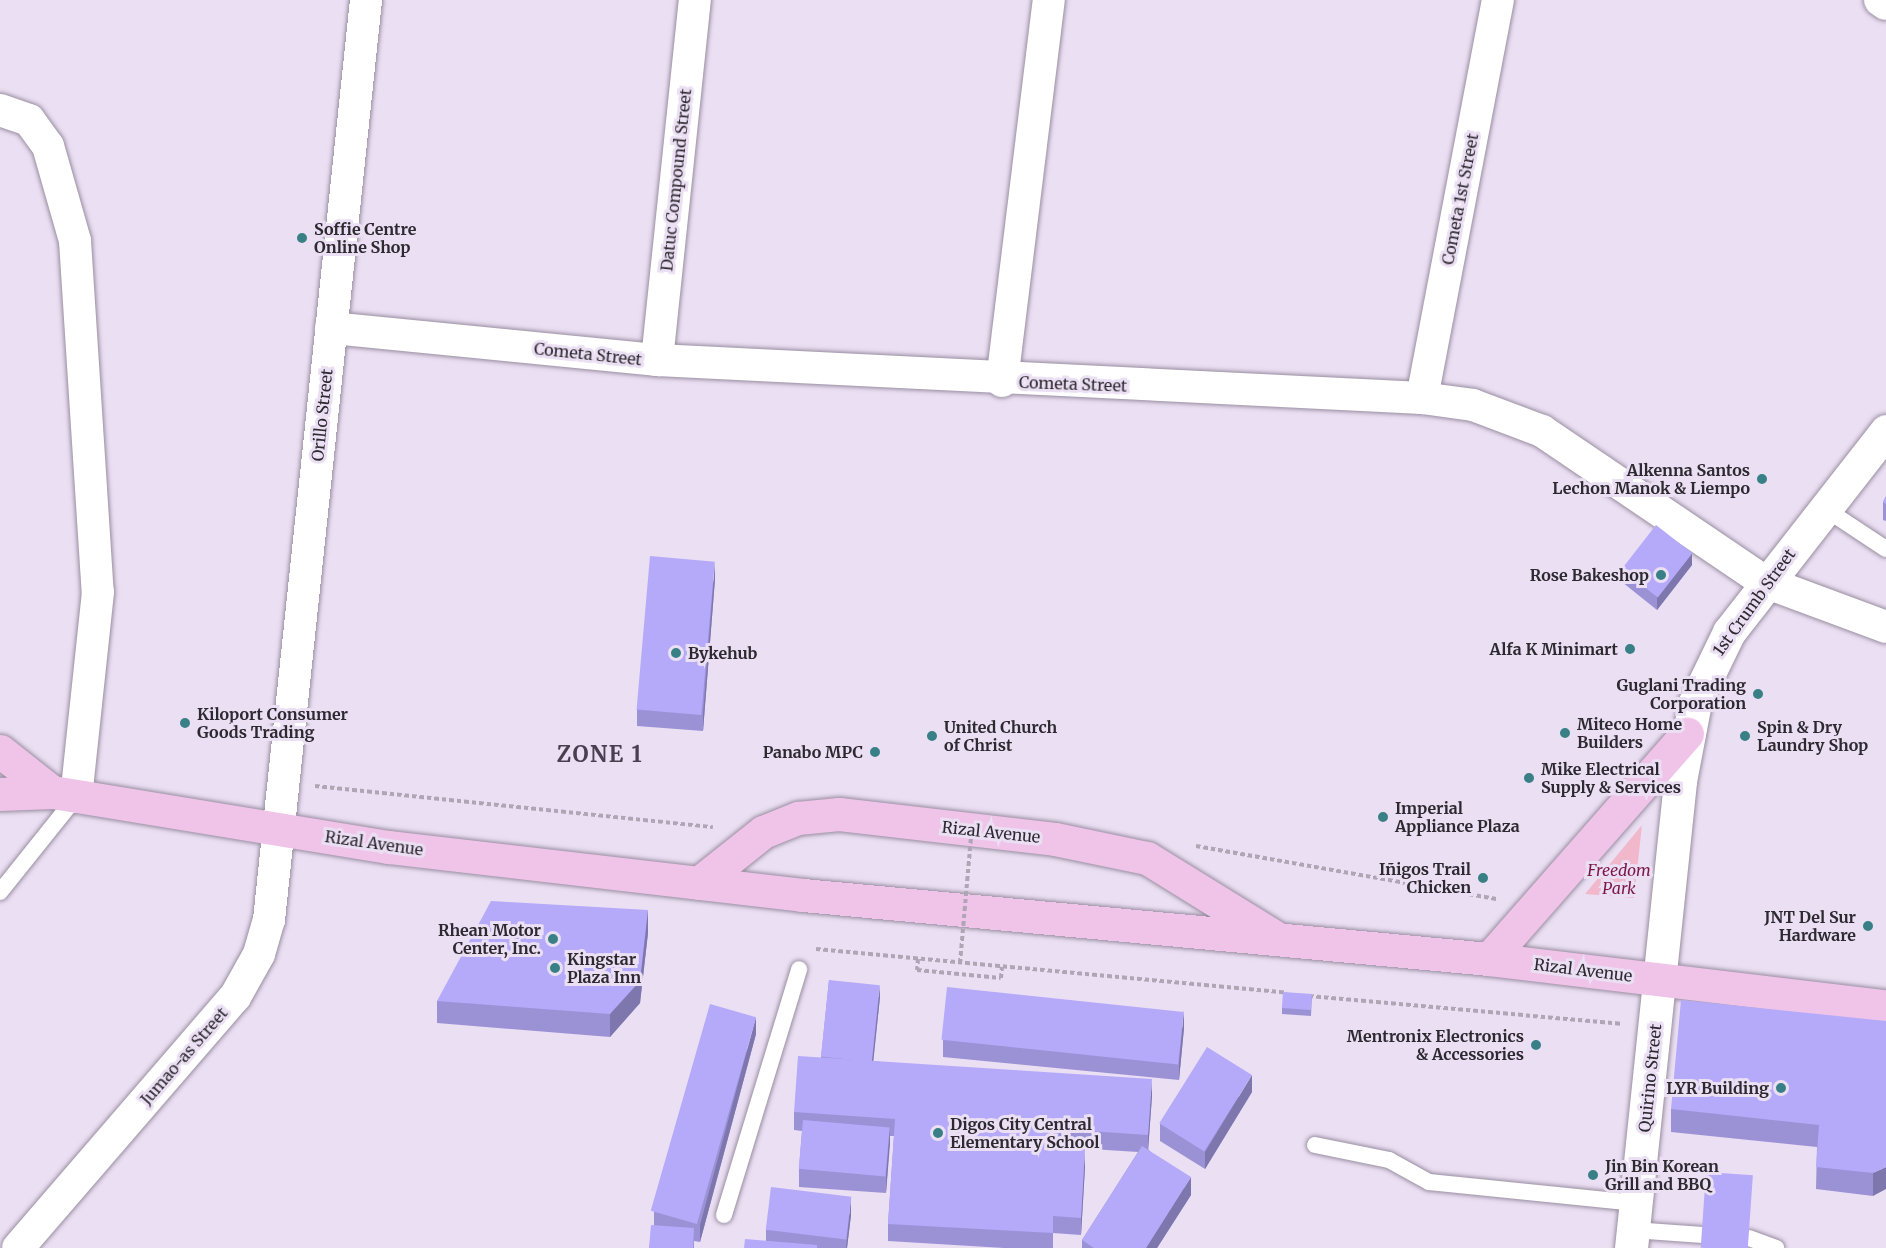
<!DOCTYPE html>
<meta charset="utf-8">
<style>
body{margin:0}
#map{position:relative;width:1886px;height:1248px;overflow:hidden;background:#ebdff3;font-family:Merriweather,serif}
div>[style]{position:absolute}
.green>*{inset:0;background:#f1b8cc}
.path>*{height:4px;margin-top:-2px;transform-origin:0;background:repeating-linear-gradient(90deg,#aea5b5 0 4.5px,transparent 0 7.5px)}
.roads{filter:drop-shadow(0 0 2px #998ea1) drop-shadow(0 0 2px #998ea1)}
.service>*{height:16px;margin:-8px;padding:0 8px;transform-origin:8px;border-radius:8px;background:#fff}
.minor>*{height:32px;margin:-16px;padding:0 16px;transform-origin:16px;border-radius:16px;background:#fff}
.secondary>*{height:33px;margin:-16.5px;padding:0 16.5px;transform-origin:16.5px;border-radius:16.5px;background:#fff}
.primary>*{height:33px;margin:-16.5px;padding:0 16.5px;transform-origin:16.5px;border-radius:16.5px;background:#efc4e8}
.path-bridge>*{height:4px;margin-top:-2px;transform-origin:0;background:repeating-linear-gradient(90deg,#aea5b5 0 4.5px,transparent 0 7.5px)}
.wall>*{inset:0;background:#9b92d6}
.shaded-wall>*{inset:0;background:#7e77ae}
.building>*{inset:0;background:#b4aaf9;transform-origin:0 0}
.dots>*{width:16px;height:16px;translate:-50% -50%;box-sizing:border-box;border:3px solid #ebdff3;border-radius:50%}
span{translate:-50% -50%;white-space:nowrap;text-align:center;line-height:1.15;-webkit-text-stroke:6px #ebdff3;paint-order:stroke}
.street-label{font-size:16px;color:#2d2930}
.poi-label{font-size:16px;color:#2d2930;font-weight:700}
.left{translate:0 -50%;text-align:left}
.right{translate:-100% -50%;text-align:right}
.park-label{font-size:16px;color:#7c174a;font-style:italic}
.district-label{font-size:22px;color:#493f4f;font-weight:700;letter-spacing:1.5px}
</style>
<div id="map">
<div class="green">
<div style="clip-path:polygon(1642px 825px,1634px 898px,1585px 894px)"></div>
</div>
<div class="path">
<div style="left:315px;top:786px;width:400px;rotate:5.9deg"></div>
<div style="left:1196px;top:846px;width:305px;rotate:10deg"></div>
<div style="left:816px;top:949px;width:473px;rotate:5.3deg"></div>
<div style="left:918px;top:959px;width:11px;rotate:95deg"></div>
<div style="left:917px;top:970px;width:84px;rotate:5.4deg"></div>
<div style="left:1001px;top:978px;width:11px;rotate:-85deg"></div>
<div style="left:1309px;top:996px;width:313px;rotate:5.1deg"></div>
</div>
<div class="roads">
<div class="service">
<div style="left:1824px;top:508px;width:74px;rotate:33.5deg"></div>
<div style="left:0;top:892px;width:122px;rotate:-51.3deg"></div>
<div style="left:1315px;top:1145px;width:76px;rotate:11.5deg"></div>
<div style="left:1389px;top:1160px;width:46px;rotate:28.8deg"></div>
<div style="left:1429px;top:1182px;width:208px;rotate:5.8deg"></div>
<div style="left:724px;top:1215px;width:257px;rotate:-73deg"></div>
<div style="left:1633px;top:1230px;width:70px;rotate:4.1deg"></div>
<div style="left:1749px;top:1238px;width:29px;rotate:20deg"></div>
</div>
<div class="minor">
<div style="left:1880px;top:0;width:7px;rotate:34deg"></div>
<div style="left:0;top:110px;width:31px;rotate:19deg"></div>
<div style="left:29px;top:120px;width:32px;rotate:54deg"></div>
<div style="left:48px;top:146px;width:99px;rotate:74.1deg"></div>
<div style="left:75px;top:241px;width:352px;rotate:86.3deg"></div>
<div style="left:98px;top:592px;width:206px;rotate:96.1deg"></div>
<div style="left:331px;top:328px;width:328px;rotate:5.6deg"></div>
<div style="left:657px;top:360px;width:766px;rotate:2.84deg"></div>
<div style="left:1422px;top:398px;width:51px;rotate:7.8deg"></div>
<div style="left:1473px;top:405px;width:74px;rotate:20.6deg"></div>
<div style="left:1542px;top:431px;width:269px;rotate:34.1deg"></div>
<div style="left:1765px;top:582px;width:129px;rotate:20.4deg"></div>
<div style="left:657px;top:360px;width:362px;rotate:-84deg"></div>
<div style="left:1002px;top:381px;width:384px;rotate:-83deg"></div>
<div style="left:1422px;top:398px;width:405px;rotate:-79.2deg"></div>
<div style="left:18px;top:1248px;width:332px;rotate:-49.2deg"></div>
<div style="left:235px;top:997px;width:49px;rotate:-60.8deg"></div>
<div style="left:259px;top:954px;width:35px;rotate:-74deg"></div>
<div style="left:269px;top:920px;width:925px;rotate:-83.98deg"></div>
</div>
<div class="secondary">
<div style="left:1631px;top:1248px;width:470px;rotate:-84deg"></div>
<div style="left:1680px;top:781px;width:80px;rotate:-79.2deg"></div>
<div style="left:1695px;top:702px;width:78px;rotate:-64.1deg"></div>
<div style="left:1729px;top:632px;width:255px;rotate:-52deg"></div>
</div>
<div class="primary">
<div style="left:0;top:751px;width:66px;rotate:38.3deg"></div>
<div style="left:0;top:794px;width:52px;rotate:-2.2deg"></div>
<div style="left:52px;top:792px;width:341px;rotate:9.3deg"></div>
<div style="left:389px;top:847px;width:417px;rotate:6.6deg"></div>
<div style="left:803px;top:895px;width:689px;rotate:5.33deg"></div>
<div style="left:1489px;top:959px;width:400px;rotate:6.8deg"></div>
<div style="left:699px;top:883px;width:82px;rotate:-38.6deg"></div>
<div style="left:763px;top:832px;width:38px;rotate:-22deg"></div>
<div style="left:798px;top:818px;width:41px;rotate:-5.6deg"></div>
<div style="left:839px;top:814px;width:217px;rotate:6.6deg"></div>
<div style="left:1055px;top:839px;width:94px;rotate:11.7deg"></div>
<div style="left:1147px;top:858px;width:154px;rotate:31.7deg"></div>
<div style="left:1489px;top:959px;width:300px;rotate:-48.7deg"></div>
</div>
</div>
<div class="path-bridge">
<div style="left:960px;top:963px;width:126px;rotate:-85deg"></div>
</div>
<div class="wall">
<div style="clip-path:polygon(1886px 496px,1886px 521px,1883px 520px,1883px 502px)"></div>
<div style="clip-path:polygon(1692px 565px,1657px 610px,1622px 582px,1622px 570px)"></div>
<div style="clip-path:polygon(715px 579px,703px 731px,637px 726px,637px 709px)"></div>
<div style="clip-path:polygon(648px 933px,640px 1003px,610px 1037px,437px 1023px,437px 1001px)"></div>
<div style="clip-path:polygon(829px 980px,880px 997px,873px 1061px,1152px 1096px,1148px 1149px,1191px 1195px,1157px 1248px,1082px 1248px,1082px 1240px,1138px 1152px,1059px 1147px,1085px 1167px,1081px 1235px,1053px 1233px,1053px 1248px,1004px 1248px,888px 1241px,888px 1224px,894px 1136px,890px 1136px,886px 1193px,799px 1187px,799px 1169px,802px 1131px,794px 1130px,794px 1112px,821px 1058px)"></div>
<div style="clip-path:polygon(1312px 994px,1311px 1016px,1282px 1014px,1282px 1008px)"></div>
<div style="clip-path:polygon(1886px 1021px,1873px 1196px,1816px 1189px,1817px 1147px,1671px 1132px,1671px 1109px)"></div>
<div style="clip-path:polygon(1184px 1028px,1179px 1080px,943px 1057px,943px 1040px)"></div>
<div style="clip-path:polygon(756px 1034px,700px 1242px,694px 1241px,694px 1248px,649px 1248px,654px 1225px,654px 1212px)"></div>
<div style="clip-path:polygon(1252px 1092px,1205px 1169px,1160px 1141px,1160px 1124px)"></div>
<div style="clip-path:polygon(851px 1215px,847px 1248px,744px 1248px,766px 1241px,766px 1230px)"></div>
</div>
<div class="shaded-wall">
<div style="clip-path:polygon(1692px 553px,1692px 565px,1657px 610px,1657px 598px)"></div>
<div style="clip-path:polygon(715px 562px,715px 579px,703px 731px,703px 714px)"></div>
<div style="clip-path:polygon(648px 910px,648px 933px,640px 1003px,610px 1037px,610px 1014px)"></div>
<div style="clip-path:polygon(880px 985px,880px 997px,872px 1074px,872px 1062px)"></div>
<div style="clip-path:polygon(1184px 1010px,1184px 1028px,1179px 1080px,1179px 1063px)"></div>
<div style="clip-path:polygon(756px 1017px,756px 1034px,700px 1242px,700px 1225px)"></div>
<div style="clip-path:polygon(1252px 1075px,1252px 1092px,1205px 1169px,1205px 1152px)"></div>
<div style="clip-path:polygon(1152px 1079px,1152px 1096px,1148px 1152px,1148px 1135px)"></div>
<div style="clip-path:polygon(890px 1127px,890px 1144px,886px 1193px,886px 1176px)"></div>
<div style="clip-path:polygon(1085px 1149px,1085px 1167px,1081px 1235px,1081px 1218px)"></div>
<div style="clip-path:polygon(1886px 1167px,1886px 1189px,1873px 1196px,1873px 1173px)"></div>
<div style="clip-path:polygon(1191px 1177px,1191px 1195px,1157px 1248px,1146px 1248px)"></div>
<div style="clip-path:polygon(851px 1197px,851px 1215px,847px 1248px,846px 1248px)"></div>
</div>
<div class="building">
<div style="clip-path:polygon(1886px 496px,1886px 504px,1883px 502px)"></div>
<div style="left:1656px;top:525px;width:46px;height:56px;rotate:38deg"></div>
<div style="left:650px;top:556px;width:65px;height:154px;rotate:5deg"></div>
<div style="clip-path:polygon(491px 901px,648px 910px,640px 981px,610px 1014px,437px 1001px)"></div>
<div style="left:829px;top:980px;width:51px;height:77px;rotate:6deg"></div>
<div style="left:947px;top:987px;width:238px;height:53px;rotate:6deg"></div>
<div style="left:1283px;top:992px;width:29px;height:16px;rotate:4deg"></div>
<div style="clip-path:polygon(1681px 1000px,1886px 1021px,1886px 1167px,1873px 1173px,1816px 1167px,1819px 1125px,1671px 1109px)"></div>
<div style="left:710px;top:1004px;width:48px;height:215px;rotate:16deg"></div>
<div style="left:1207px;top:1047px;width:53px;height:90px;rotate:32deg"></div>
<div style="clip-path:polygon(798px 1056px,1152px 1079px,1148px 1135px,1059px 1129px,1058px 1147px,1085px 1149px,1081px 1218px,1053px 1216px,1053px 1233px,888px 1224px,895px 1119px,794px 1112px)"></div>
<div style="left:803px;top:1120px;width:87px;height:49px;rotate:5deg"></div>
<div style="clip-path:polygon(1142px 1146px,1191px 1177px,1146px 1248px,1094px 1248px,1082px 1240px)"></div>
<div style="left:1706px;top:1172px;width:47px;height:76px;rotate:4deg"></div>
<div style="left:771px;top:1187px;width:81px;height:43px;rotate:7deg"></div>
<div style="clip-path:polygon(651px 1225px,694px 1228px,693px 1248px,649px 1248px)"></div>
<div style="clip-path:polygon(745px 1239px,817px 1245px,817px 1248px,744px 1248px)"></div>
</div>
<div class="dots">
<div style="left:302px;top:238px;background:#388085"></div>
<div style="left:1762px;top:479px;background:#388085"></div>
<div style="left:1661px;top:575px;background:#388085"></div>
<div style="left:1630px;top:649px;background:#388085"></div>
<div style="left:676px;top:653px;background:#388085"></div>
<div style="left:1758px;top:694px;background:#388085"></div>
<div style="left:185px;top:723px;background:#388085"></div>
<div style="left:1565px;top:733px;background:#388085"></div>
<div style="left:932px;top:736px;background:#388085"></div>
<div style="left:1745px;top:736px;background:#388085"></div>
<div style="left:875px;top:752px;background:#388085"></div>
<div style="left:1529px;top:778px;background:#388085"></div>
<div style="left:1383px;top:817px;background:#388085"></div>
<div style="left:1483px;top:878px;background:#388085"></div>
<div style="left:1868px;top:926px;background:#388085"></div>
<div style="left:553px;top:939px;background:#388085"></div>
<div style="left:555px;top:968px;background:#388085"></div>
<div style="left:1536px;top:1045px;background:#388085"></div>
<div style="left:1781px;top:1088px;background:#388085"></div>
<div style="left:938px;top:1133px;background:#388085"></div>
<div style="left:1593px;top:1175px;background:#388085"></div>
</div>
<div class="street-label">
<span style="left:676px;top:180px;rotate:-84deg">Datuc Compound Street</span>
<span style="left:1460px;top:199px;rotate:-79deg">Cometa 1st Street</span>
<span style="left:588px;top:354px;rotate:6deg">Cometa Street</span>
<span style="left:1073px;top:384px;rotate:2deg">Cometa Street</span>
<span style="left:322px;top:415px;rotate:-84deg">Orillo Street</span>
<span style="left:1754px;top:602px;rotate:-54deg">1st Crumb Street</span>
<span style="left:991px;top:832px;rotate:6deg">Rizal Avenue</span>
<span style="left:374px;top:843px;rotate:8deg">Rizal Avenue</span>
<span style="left:1583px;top:970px;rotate:7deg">Rizal Avenue</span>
<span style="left:184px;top:1056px;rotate:-49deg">Jumao-as Street</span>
<span style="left:1650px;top:1078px;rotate:-84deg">Quirino Street</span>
</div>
<div class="poi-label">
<span class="left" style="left:314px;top:238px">Soffie Centre<br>Online Shop</span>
<span class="right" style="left:1750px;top:479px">Alkenna Santos<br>Lechon Manok &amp; Liempo</span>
<span class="right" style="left:1649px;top:575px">Rose Bakeshop</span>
<span class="right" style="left:1618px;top:649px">Alfa K Minimart</span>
<span class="left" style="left:688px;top:653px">Bykehub</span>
<span class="right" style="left:1746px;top:694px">Guglani Trading<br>Corporation</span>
<span class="left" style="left:197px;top:723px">Kiloport Consumer<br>Goods Trading</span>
<span class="left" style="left:1577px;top:733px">Miteco Home<br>Builders</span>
<span class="left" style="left:944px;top:736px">United Church<br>of Christ</span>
<span class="left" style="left:1757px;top:736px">Spin &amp; Dry<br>Laundry Shop</span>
<span class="right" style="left:863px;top:752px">Panabo MPC</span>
<span class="left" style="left:1541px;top:778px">Mike Electrical<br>Supply &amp; Services</span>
<span class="left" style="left:1395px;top:817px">Imperial<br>Appliance Plaza</span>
<span class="right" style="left:1471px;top:878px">Iñigos Trail<br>Chicken</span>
<span class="right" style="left:1856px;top:926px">JNT Del Sur<br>Hardware</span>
<span class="right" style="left:541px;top:939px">Rhean Motor<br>Center, Inc.</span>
<span class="left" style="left:567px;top:968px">Kingstar<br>Plaza Inn</span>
<span class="right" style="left:1524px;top:1045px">Mentronix Electronics<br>&amp; Accessories</span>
<span class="right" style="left:1769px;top:1088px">LYR Building</span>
<span class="left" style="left:950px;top:1133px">Digos City Central<br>Elementary School</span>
<span class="left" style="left:1605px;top:1175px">Jin Bin Korean<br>Grill and BBQ</span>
</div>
<div class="park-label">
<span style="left:1619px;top:879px">Freedom<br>Park</span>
</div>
<div class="district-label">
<span style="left:600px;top:755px">ZONE 1</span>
</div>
</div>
